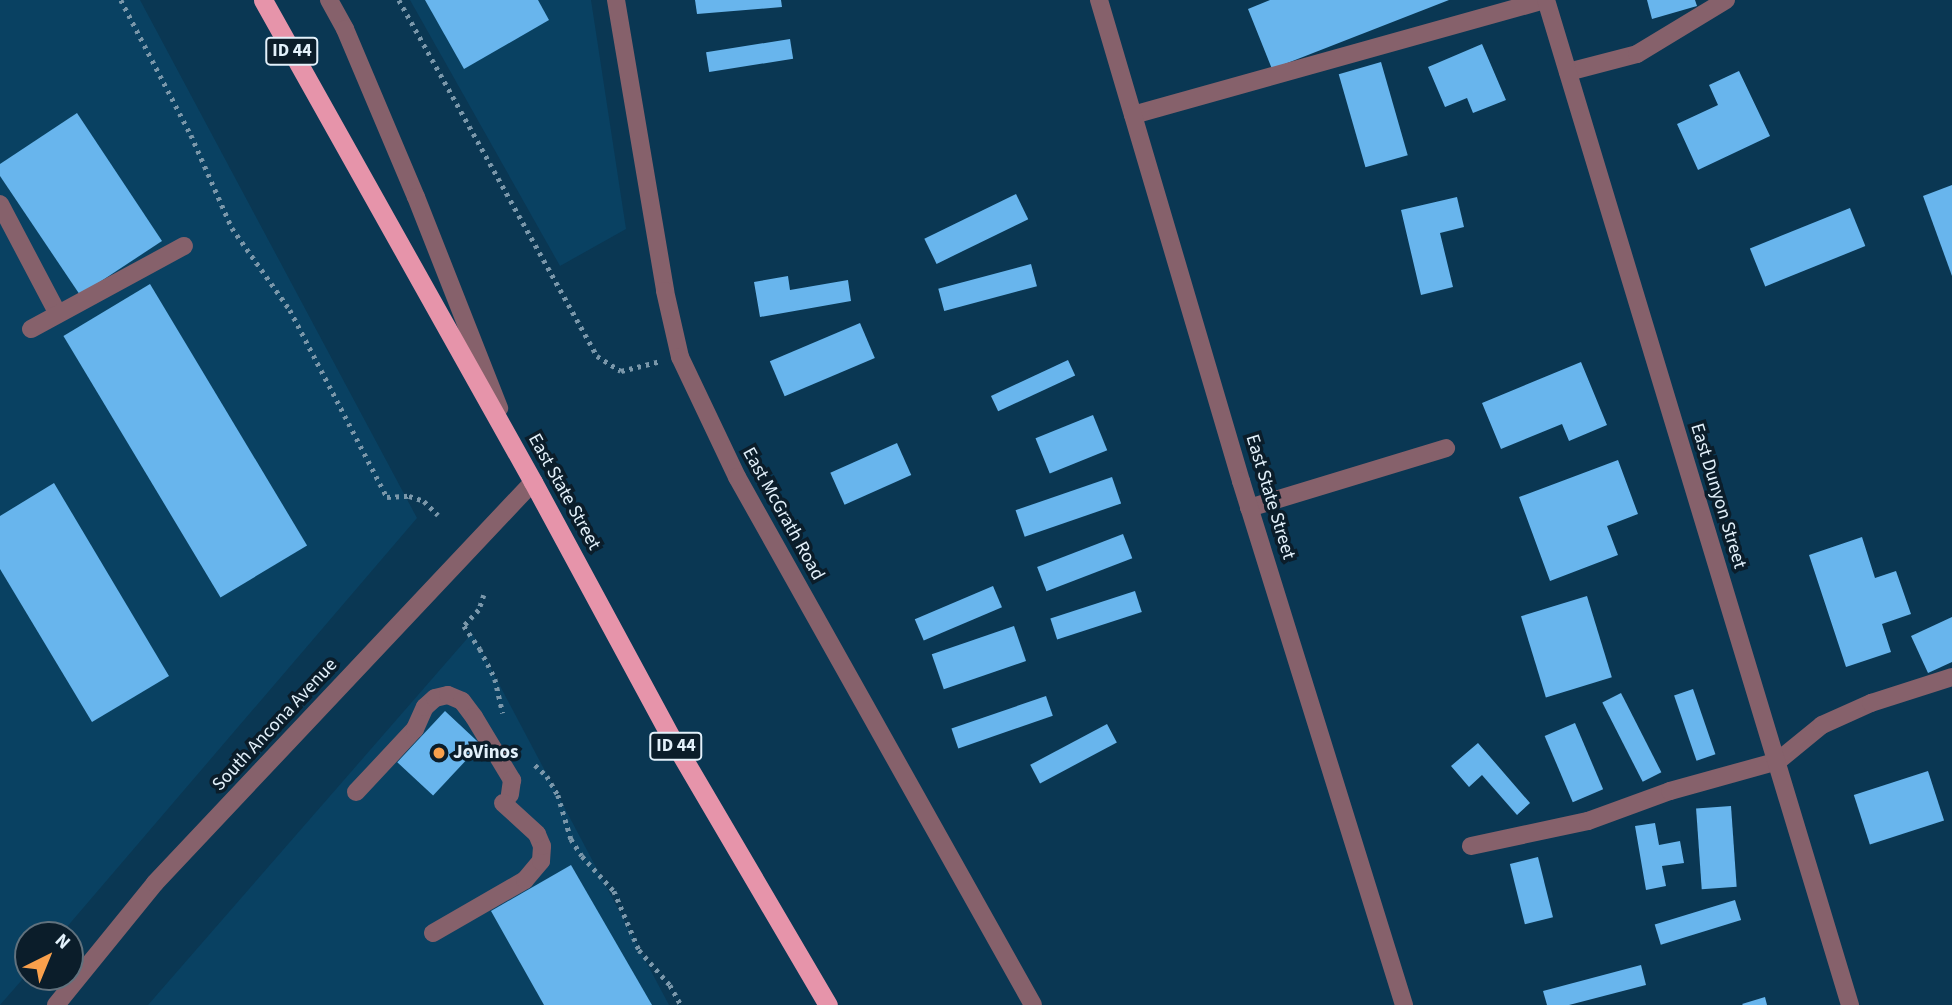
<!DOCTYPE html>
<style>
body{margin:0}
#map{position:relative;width:1952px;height:1005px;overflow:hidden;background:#0a3753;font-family:"Source Sans 3",sans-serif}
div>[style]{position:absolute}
.built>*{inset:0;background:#094162}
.building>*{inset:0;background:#68b5ed;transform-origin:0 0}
.path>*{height:4.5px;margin-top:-2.25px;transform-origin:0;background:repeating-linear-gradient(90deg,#7a97aa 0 3.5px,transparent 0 8.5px)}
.service>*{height:18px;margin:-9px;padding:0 9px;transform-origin:9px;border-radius:9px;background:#86616b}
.minor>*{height:18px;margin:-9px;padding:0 9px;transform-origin:9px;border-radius:9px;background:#86616b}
.trunk>*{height:19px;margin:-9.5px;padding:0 9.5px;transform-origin:9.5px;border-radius:9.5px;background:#e694aa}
.dots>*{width:19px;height:19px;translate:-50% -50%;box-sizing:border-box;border:4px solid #0b1d2a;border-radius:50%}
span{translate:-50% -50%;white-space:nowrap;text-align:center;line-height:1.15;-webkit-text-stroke:7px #0b1d2a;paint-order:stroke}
.shield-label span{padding:2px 5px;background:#0b1d2a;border:2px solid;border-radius:5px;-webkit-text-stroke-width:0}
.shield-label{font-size:18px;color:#e3f1fb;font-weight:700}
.street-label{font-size:19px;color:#e3f1fb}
.poi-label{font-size:19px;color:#e3f1fb;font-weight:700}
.left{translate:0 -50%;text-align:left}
.north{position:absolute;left:14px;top:921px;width:70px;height:70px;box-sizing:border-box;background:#0b1d2a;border:2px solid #61727e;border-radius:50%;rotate:43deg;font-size:19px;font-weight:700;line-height:28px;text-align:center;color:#e3f1fb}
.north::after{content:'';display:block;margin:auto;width:24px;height:32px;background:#f9a04c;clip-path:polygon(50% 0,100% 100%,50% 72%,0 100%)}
</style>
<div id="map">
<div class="built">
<div style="clip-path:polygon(0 0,140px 0,417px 518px,60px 935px,28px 935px,28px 973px,0 1005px)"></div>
<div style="clip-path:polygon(410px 0,591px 0,626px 229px,560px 266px)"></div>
<div style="clip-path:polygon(472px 633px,669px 1005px,148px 1005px)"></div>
</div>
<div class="building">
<div style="clip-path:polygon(425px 0,538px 0,549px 20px,464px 69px)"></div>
<div style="clip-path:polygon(695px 0,781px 0,782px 7px,697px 14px)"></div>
<div style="clip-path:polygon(1270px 0,1449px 0,1272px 69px,1248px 9px)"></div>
<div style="clip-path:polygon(1647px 0,1695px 0,1697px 6px,1652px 19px)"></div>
<div style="left:790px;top:39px;width:20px;height:85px;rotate:81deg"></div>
<div style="clip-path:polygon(1482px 44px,1506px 100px,1473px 113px,1467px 98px,1445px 107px,1428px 67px)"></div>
<div style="left:1381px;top:62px;width:97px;height:44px;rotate:74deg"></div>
<div style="clip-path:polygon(1739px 71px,1770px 136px,1698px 170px,1677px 124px,1718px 105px,1709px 85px)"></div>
<div style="clip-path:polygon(77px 113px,162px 241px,80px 295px,0 176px,0 164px)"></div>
<div style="clip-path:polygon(1952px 185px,1952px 276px,1923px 196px)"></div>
<div style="left:1016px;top:194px;width:28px;height:102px;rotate:64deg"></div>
<div style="clip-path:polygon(1457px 197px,1464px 227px,1440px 233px,1453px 287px,1421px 295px,1401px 210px)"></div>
<div style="left:1850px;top:208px;width:41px;height:108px;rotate:68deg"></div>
<div style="left:1031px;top:264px;width:23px;height:96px;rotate:75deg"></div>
<div style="clip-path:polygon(788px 276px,790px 290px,848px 280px,851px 301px,760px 317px,754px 282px)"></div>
<div style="left:150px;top:284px;width:305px;height:101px;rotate:59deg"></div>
<div style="left:860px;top:323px;width:38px;height:98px;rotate:67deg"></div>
<div style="left:1068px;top:360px;width:17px;height:85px;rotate:65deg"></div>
<div style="clip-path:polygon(1581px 362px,1607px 425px,1569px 441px,1562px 424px,1501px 449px,1482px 403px)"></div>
<div style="left:1093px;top:415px;width:38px;height:62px;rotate:68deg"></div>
<div style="left:897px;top:443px;width:35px;height:73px;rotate:66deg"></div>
<div style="clip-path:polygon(1618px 460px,1638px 514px,1607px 526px,1618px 555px,1550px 581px,1519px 497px)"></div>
<div style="left:1112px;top:477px;width:28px;height:102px;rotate:71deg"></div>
<div style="clip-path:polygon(54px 483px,169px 676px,92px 722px,0 569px,0 516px)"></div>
<div style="left:1123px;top:534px;width:26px;height:92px;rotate:69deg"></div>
<div style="clip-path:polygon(1862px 537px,1875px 578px,1896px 571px,1911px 614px,1882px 624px,1891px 652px,1846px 667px,1809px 555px)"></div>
<div style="left:993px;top:586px;width:23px;height:85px;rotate:67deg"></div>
<div style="left:1135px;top:591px;width:22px;height:89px;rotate:72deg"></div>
<div style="left:1587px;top:596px;width:85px;height:69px;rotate:73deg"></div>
<div style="clip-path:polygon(1952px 617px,1952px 662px,1928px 673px,1911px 636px)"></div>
<div style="left:1014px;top:626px;width:37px;height:87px;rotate:71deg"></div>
<div style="left:1693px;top:689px;width:69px;height:20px;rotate:71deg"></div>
<div style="left:1621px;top:693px;width:89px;height:21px;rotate:63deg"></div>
<div style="left:1046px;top:696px;width:21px;height:100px;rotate:71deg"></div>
<div style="left:445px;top:711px;width:49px;height:70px;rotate:43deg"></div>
<div style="left:1575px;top:723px;width:72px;height:33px;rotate:67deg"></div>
<div style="left:1107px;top:724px;width:21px;height:87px;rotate:62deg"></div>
<div style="clip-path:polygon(1478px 743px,1530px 803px,1517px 815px,1482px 775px,1469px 787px,1451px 766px)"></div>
<div style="left:1928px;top:771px;width:52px;height:78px;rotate:72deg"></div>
<div style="left:1731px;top:806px;width:81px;height:35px;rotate:86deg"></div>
<div style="clip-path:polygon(1655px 823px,1659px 845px,1680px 841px,1684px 863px,1662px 866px,1666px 886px,1646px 890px,1635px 826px)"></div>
<div style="left:1538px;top:857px;width:62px;height:29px;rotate:76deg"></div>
<div style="clip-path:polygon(571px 865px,652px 1005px,544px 1005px,491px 911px)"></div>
<div style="left:1735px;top:900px;width:21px;height:84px;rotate:73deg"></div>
<div style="clip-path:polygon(1641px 965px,1646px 985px,1569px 1005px,1547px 1005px,1543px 991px)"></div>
<div style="clip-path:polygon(1765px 997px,1767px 1005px,1743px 1005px,1742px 1004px)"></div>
</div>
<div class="path">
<div style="left:121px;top:0;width:152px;rotate:62.6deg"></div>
<div style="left:191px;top:135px;width:102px;rotate:66.2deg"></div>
<div style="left:232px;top:228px;width:100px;rotate:54.7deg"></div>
<div style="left:290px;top:310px;width:211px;rotate:62.6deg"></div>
<div style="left:387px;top:497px;width:22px;rotate:-3deg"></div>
<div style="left:409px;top:496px;width:16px;rotate:18deg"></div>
<div style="left:424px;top:501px;width:20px;rotate:45deg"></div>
<div style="left:399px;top:0;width:407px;rotate:60.9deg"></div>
<div style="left:597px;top:356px;width:28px;rotate:32deg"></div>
<div style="left:621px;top:371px;width:38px;rotate:-14deg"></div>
<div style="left:484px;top:595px;width:16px;rotate:108deg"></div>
<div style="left:479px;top:610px;width:22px;rotate:133deg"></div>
<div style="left:464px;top:626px;width:28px;rotate:55deg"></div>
<div style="left:480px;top:649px;width:34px;rotate:63deg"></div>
<div style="left:495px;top:679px;width:35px;rotate:77deg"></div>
<div style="left:535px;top:765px;width:16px;rotate:43deg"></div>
<div style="left:547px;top:776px;width:22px;rotate:60deg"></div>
<div style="left:558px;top:795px;width:46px;rotate:73.5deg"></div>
<div style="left:571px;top:839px;width:20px;rotate:57deg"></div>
<div style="left:582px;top:856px;width:47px;rotate:47.6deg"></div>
<div style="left:614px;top:891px;width:64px;rotate:67deg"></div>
<div style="left:639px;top:950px;width:47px;rotate:48.5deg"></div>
<div style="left:670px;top:985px;width:23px;rotate:61deg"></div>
</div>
<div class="service">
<div style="left:329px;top:0;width:33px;rotate:61deg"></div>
<div style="left:345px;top:29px;width:182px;rotate:67.1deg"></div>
<div style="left:416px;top:197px;width:227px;rotate:68.5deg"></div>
<div style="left:1568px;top:72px;width:71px;rotate:-14.6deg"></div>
<div style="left:1637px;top:54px;width:104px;rotate:-31.2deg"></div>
<div style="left:1133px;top:115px;width:427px;rotate:-15.6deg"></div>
<div style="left:0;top:204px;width:124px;rotate:62.2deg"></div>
<div style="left:31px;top:329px;width:174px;rotate:-28.5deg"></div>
<div style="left:1249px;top:508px;width:206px;rotate:-16.9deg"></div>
<div style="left:356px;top:792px;width:86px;rotate:-46.9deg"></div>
<div style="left:415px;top:729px;width:24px;rotate:-66deg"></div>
<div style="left:425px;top:707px;width:13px;rotate:-42deg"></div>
<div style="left:435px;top:698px;width:13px;rotate:-13deg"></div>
<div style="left:448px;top:695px;width:15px;rotate:23deg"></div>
<div style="left:462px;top:701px;width:20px;rotate:53deg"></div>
<div style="left:474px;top:717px;width:74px;rotate:58.9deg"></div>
<div style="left:512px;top:780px;width:15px;rotate:98deg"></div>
<div style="left:1471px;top:846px;width:120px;rotate:-12.1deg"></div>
<div style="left:1588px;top:821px;width:87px;rotate:-20.1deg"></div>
<div style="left:1670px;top:791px;width:112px;rotate:-15.5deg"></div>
<div style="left:1778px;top:761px;width:57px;rotate:-39.3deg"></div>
<div style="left:1822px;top:725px;width:54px;rotate:-24.2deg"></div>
<div style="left:1871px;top:703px;width:85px;rotate:-17.8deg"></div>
<div style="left:433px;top:933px;width:106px;rotate:-29.9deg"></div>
<div style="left:525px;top:880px;width:25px;rotate:-50deg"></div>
<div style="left:541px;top:861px;width:15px;rotate:-86deg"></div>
<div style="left:542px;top:846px;width:13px;rotate:-113deg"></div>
<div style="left:537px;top:834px;width:46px;rotate:-137.6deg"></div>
</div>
<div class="minor">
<div style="left:616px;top:0;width:295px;rotate:80.4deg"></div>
<div style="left:665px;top:291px;width:68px;rotate:77.2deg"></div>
<div style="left:680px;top:357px;width:133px;rotate:64.6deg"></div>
<div style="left:737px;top:477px;width:605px;rotate:60.72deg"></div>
<div style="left:1099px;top:0;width:502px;rotate:73.55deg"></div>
<div style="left:1241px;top:481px;width:549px;rotate:72.72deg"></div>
<div style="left:1546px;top:0;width:1050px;rotate:73.17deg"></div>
<div style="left:56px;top:1005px;width:157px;rotate:-50.9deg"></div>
<div style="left:155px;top:883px;width:551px;rotate:-46.69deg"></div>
</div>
<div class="trunk">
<div style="left:263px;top:0;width:552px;rotate:60.74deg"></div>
<div style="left:533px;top:482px;width:300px;rotate:61.6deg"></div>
<div style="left:676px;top:746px;width:300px;rotate:59.6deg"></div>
</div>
<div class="dots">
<div style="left:439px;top:753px;background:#f9a04c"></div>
</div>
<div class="shield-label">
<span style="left:292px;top:51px">ID 44</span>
<span style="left:676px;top:746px">ID 44</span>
</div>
<div class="street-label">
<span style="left:564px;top:492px;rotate:61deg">East State Street</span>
<span style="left:1718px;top:496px;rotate:73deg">East Dunyon Street</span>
<span style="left:1270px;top:497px;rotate:73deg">East State Street</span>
<span style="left:783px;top:514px;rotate:61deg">East McGrath Road</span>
<span style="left:275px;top:725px;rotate:-47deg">South Ancona Avenue</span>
</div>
<div class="poi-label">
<span class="left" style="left:453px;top:753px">JoVinos</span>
</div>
<div class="north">N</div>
</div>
